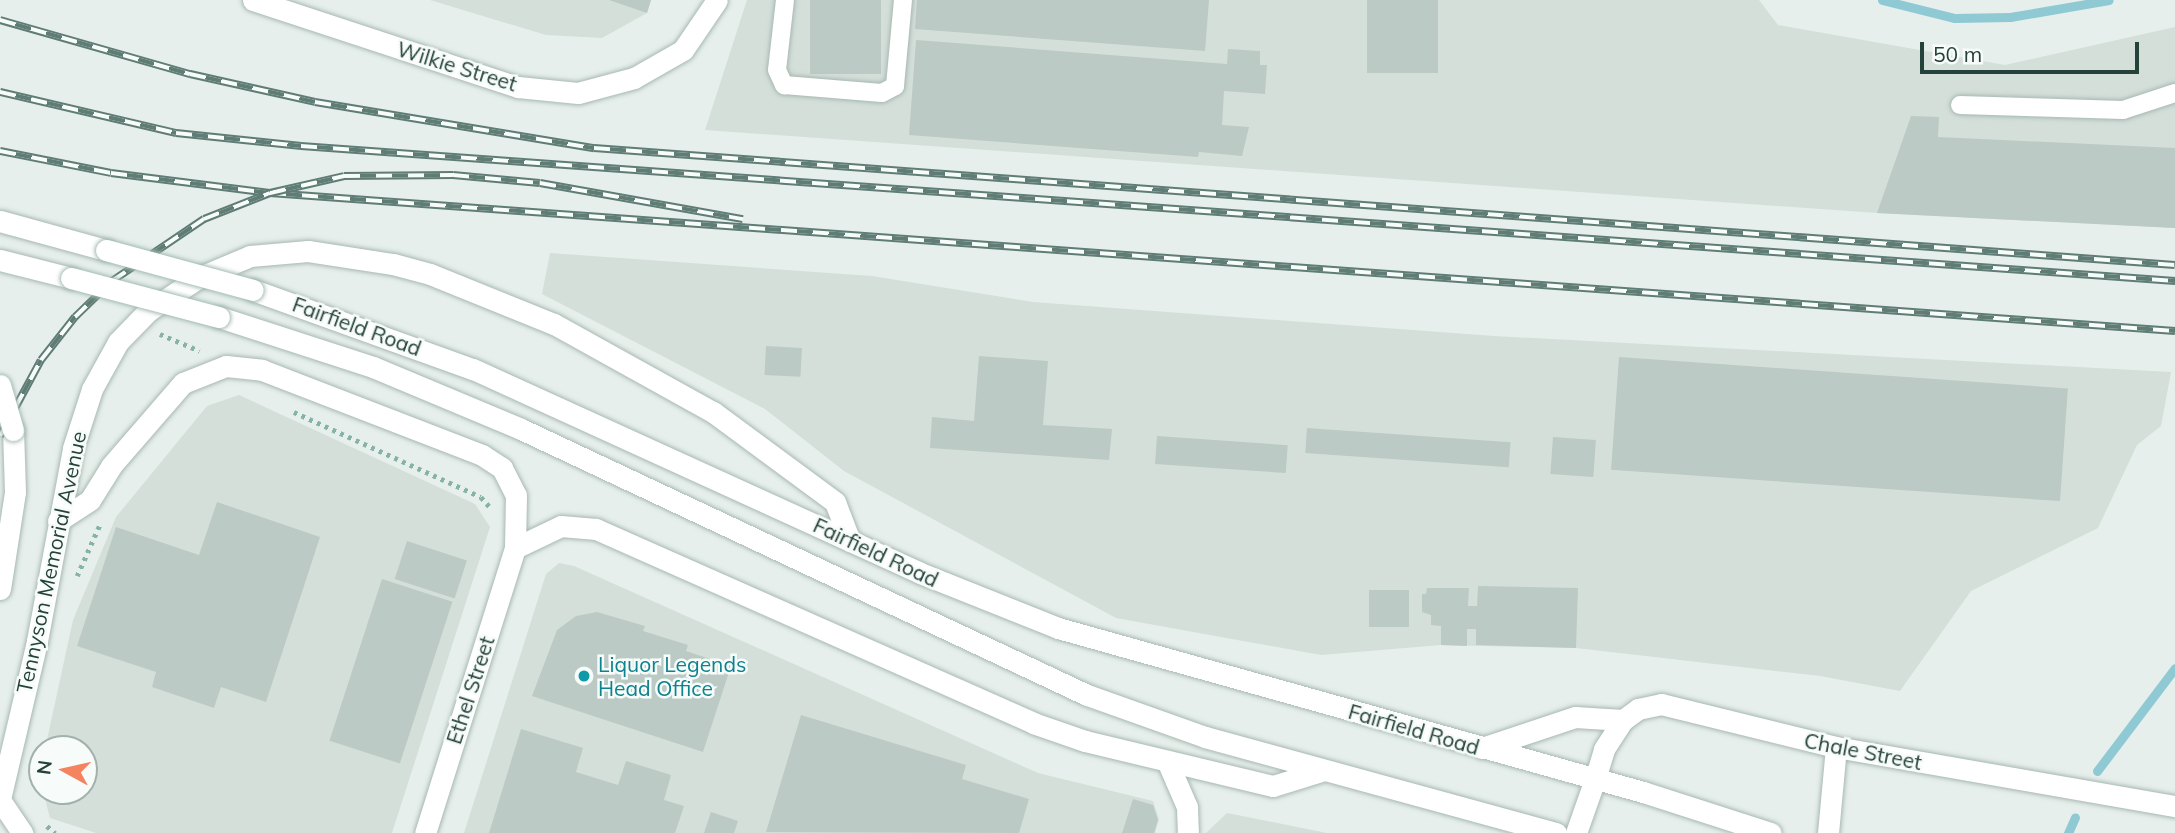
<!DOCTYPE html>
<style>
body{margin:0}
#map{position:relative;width:2175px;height:833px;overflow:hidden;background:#e6efeb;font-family:Mulish,sans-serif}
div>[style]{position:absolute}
.built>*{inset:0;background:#d4dfda}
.stream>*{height:9px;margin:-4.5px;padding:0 4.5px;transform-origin:4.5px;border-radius:4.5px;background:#8ec9d4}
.building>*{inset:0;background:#bbcac4;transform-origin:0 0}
.path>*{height:4.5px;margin-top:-2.25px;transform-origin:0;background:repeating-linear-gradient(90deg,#86b3a5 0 3.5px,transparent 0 8.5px)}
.roads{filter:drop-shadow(0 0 2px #a8b8b2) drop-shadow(0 0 2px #a8b8b2)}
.service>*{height:18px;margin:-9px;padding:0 9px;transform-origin:9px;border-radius:9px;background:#fff}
.minor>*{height:21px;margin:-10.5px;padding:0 10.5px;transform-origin:10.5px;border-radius:10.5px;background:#fff}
.tertiary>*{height:21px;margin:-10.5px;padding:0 10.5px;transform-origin:10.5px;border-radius:10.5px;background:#fff}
.secondary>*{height:21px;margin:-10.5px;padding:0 10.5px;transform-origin:10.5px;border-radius:10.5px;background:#fff}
.rail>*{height:8px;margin-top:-4px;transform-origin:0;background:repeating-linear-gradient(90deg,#f7fbf9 0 16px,#5f7d75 0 32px);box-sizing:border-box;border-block:2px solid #5f7d75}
.bridges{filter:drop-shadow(0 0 2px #a4bbb3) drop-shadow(0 0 2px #a4bbb3)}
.secondary-bridge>*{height:21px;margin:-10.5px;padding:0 10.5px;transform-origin:10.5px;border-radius:10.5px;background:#fff}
.dots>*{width:19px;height:19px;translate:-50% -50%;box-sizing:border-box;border:4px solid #f7fbf9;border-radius:50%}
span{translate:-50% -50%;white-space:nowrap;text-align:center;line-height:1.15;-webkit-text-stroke:5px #f7fbf9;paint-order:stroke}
.street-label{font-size:21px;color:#24423a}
.culture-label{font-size:21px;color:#0d838f}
.left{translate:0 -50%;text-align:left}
.north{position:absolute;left:28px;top:735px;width:70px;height:70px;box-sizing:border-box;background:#f7fbf9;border:2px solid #a3b1ad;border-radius:50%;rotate:278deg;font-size:19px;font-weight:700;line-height:28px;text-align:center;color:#24423a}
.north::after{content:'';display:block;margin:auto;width:24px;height:32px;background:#f4845f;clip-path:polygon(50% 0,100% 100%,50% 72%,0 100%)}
.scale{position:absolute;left:1920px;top:42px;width:219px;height:32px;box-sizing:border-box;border:4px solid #24423a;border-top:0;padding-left:9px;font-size:21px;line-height:24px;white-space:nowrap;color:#24423a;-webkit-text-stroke:5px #f7fbf9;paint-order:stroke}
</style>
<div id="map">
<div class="built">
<div style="clip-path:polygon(430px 0,651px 0,647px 13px,602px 38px,546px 35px)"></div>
<div style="clip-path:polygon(747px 0,1759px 0,1778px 25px,2005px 65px,2175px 27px,2175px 228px,1877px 213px,705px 130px)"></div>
<div style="clip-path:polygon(550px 253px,872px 276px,1033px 302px,1494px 336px,2171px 372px,2161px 426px,2137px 445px,2098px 528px,1971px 591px,1900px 691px,1820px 676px,1576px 648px,1441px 645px,1321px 655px,1116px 618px,844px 471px,765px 409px,542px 294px)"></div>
<div style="clip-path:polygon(239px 395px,475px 504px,490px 527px,392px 833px,96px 833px,50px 818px,43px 791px,84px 791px,84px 749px,45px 749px,73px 620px,116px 517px,207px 406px)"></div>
<div style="clip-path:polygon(559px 563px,574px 566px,1038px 773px,1153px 801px,1159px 819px,1155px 833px,464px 833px,546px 574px)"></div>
<div style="clip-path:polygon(1227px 813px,1327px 833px,1206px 833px)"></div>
</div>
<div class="stream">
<div style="left:1882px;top:0;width:75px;rotate:13.9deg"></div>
<div style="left:1955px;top:18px;width:55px;rotate:-1deg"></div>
<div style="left:2010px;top:17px;width:100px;rotate:-9.7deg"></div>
<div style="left:2097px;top:771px;width:129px;rotate:-52.9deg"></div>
<div style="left:2068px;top:833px;width:17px;rotate:-66deg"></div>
</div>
<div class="building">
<div style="clip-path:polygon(609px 0,651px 0,647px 13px)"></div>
<div style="left:810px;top:0;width:71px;height:74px"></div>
<div style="clip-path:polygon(917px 0,1209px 0,1205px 51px,915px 29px)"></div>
<div style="left:1367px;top:0;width:71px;height:73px"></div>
<div style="clip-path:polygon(916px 40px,1227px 64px,1228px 49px,1260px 51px,1260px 65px,1267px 65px,1265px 94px,1224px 91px,1222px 125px,1249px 127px,1242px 156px,1199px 152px,1198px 157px,909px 135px)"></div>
<div style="clip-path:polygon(1911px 116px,1939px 117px,1938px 137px,2175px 148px,2175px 228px,1877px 213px)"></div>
<div style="left:766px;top:346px;width:36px;height:29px;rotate:3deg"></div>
<div style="clip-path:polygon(979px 356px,1048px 361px,1043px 425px,1112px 429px,1109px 460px,930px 448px,932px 417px,974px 421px)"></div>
<div style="left:1619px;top:357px;width:450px;height:113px;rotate:4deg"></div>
<div style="left:1307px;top:428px;width:204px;height:25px;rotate:4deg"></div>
<div style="left:1157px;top:436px;width:131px;height:28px;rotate:4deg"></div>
<div style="left:1553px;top:437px;width:43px;height:37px;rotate:4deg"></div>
<div style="clip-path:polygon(217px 502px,320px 537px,266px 702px,221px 687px,214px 708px,152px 687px,156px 672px,77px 646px,116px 527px,199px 555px)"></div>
<div style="left:407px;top:541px;width:63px;height:40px;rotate:18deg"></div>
<div style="left:382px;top:579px;width:74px;height:170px;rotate:18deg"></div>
<div style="clip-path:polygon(1478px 586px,1578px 588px,1576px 648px,1476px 645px,1476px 629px,1467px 629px,1467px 646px,1441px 645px,1441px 626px,1431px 625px,1431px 615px,1422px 612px,1422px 594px,1426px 594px,1427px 588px,1469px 588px,1468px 606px,1477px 606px)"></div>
<div style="left:1369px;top:590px;width:40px;height:37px"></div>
<div style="clip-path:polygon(597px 612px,645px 626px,643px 631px,688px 645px,686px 651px,731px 666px,703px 752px,532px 696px,557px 630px,576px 616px)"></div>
<div style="clip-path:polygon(801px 715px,966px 765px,962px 779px,1029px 799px,1019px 833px,766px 832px)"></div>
<div style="clip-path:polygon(521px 729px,583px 748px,576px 772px,618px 785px,626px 761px,671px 775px,664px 800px,684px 806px,675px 833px,489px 833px)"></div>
<div style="clip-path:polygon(1133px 799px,1153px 805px,1158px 820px,1154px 833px,1122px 833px)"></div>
<div style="clip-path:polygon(711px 812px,738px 821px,734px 833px,704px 833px)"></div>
</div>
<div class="path">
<div style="left:160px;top:334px;width:43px;rotate:23deg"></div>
<div style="left:294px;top:412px;width:205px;rotate:24.4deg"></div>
<div style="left:481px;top:497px;width:13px;rotate:48deg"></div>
<div style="left:77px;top:576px;width:57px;rotate:-66.1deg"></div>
<div style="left:47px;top:826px;width:11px;rotate:41deg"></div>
</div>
<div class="roads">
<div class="service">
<div style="left:785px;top:0;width:70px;rotate:96.5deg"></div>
<div style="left:777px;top:70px;width:17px;rotate:65deg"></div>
<div style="left:784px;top:85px;width:98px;rotate:4.7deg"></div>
<div style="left:882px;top:93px;width:15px;rotate:-28deg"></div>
<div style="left:895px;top:86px;width:86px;rotate:-84.7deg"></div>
<div style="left:1960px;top:105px;width:163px;rotate:1.8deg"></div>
<div style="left:2123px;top:110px;width:55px;rotate:-18.1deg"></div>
</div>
<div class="minor">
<div style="left:58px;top:521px;width:38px;rotate:-33deg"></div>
<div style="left:90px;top:500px;width:40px;rotate:-58deg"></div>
<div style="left:111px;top:466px;width:110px;rotate:-49.1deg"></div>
<div style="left:183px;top:383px;width:46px;rotate:-21.6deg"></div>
<div style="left:226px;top:366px;width:36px;rotate:6deg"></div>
<div style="left:262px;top:370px;width:236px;rotate:21.1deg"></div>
<div style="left:482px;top:455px;width:24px;rotate:33deg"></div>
<div style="left:502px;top:468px;width:30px;rotate:63deg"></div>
<div style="left:516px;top:495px;width:53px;rotate:91.1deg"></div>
<div style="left:515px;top:548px;width:299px;rotate:107.5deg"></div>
<div style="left:515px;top:548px;width:51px;rotate:-25.6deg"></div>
<div style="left:561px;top:526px;width:35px;rotate:5deg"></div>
<div style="left:596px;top:529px;width:478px;rotate:23.9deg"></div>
<div style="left:1033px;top:723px;width:55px;rotate:19.1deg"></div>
<div style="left:1085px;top:741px;width:193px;rotate:13.5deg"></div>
<div style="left:1273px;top:786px;width:53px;rotate:-17.4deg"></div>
<div style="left:1168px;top:763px;width:48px;rotate:66.6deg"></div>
<div style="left:1187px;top:807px;width:26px;rotate:88deg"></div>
<div style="left:1595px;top:779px;width:31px;rotate:-73deg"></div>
<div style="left:1604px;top:749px;width:35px;rotate:-57deg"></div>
<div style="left:1623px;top:720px;width:19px;rotate:-36deg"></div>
<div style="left:1638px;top:709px;width:24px;rotate:-12deg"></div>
<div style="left:1661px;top:704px;width:180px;rotate:13.8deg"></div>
<div style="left:1836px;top:747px;width:344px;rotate:9.9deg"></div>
</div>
<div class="tertiary">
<div style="left:253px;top:0;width:279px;rotate:18.2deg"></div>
<div style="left:518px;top:87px;width:60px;rotate:5.7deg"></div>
<div style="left:578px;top:93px;width:58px;rotate:-15deg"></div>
<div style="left:634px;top:78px;width:56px;rotate:-29.7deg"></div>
<div style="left:683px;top:50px;width:60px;rotate:-55.8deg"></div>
</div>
<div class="secondary">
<div style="left:0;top:221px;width:110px;rotate:15.3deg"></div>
<div style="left:0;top:260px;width:73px;rotate:14.2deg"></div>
<div style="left:253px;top:290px;width:234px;rotate:19.8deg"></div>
<div style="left:473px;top:369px;width:491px;rotate:24.5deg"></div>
<div style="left:920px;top:573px;width:149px;rotate:21.7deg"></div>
<div style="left:1058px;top:628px;width:608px;rotate:15.66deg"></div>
<div style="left:1643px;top:792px;width:134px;rotate:17.8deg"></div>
<div style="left:219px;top:317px;width:162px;rotate:18deg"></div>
<div style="left:373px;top:367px;width:160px;rotate:22.7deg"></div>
<div style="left:521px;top:429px;width:625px;rotate:25.17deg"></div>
<div style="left:1087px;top:695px;width:125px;rotate:19.6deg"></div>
<div style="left:1205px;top:737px;width:364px;rotate:15.3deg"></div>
<div style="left:0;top:589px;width:98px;rotate:-81.2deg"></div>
<div style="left:15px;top:492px;width:62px;rotate:-91.8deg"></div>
<div style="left:1482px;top:748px;width:98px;rotate:-18.4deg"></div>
<div style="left:1575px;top:717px;width:48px;rotate:3.6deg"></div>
<div style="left:0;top:799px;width:162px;rotate:-76.8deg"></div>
<div style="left:37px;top:641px;width:196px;rotate:-79.4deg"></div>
<div style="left:73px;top:448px;width:62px;rotate:-72.1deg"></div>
<div style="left:92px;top:389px;width:54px;rotate:-61deg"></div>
<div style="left:118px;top:342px;width:43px;rotate:-45.9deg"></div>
<div style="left:148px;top:311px;width:60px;rotate:-33.4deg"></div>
<div style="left:198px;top:278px;width:56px;rotate:-22.9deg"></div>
<div style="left:250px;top:256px;width:58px;rotate:-4.9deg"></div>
<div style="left:308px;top:251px;width:86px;rotate:8.7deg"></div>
<div style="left:393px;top:264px;width:38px;rotate:15deg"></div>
<div style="left:430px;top:274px;width:134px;rotate:22deg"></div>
<div style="left:554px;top:324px;width:182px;rotate:29deg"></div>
<div style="left:713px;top:412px;width:152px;rotate:36.4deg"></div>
<div style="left:835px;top:502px;width:42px;rotate:69deg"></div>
<div style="left:0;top:800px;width:40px;rotate:56deg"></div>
<div style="left:1576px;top:833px;width:57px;rotate:-70.6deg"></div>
<div style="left:1828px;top:833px;width:86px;rotate:-84.7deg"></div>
</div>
</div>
<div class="rail">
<div style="left:0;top:20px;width:198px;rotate:15.9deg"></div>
<div style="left:190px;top:74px;width:128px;rotate:12.6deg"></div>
<div style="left:315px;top:102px;width:283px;rotate:9.4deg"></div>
<div style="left:594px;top:148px;width:1585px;rotate:4.23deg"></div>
<div style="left:0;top:92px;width:181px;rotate:13.1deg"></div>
<div style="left:176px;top:133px;width:126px;rotate:5.9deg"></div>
<div style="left:301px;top:146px;width:1879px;rotate:4.12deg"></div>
<div style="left:0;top:151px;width:113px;rotate:11.2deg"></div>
<div style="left:111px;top:173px;width:160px;rotate:7.2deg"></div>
<div style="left:270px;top:193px;width:1910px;rotate:4.14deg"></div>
<div style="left:0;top:436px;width:86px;rotate:-61.7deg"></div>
<div style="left:41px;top:360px;width:55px;rotate:-51.7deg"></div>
<div style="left:75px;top:317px;width:52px;rotate:-44.2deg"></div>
<div style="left:112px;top:281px;width:111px;rotate:-34deg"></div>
<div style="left:204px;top:219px;width:71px;rotate:-21.5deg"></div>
<div style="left:270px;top:193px;width:76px;rotate:-12.9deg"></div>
<div style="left:344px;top:176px;width:109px;rotate:-0.5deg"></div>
<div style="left:453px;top:175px;width:87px;rotate:5.3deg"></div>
<div style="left:540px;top:183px;width:206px;rotate:10.1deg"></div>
</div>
<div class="bridges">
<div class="secondary-bridge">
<div style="left:106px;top:250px;width:152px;rotate:15.2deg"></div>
<div style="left:71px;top:278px;width:153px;rotate:14.8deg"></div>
<div style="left:0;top:385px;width:47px;rotate:73.9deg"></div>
</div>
</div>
<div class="dots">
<div style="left:584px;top:676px;background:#0f9aa8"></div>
</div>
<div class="street-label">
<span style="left:457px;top:66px;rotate:17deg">Wilkie Street</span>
<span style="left:357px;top:326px;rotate:20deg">Fairfield Road</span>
<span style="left:876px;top:552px;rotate:25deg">Fairfield Road</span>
<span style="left:51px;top:562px;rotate:-78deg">Tennyson Memorial Avenue</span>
<span style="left:470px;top:690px;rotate:-72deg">Ethel Street</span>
<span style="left:1414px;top:729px;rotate:16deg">Fairfield Road</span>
<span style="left:1863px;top:751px;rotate:11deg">Chale Street</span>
</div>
<div class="culture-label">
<span class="left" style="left:598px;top:676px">Liquor Legends<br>Head Office</span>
</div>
<div class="north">N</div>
<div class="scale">50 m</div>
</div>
